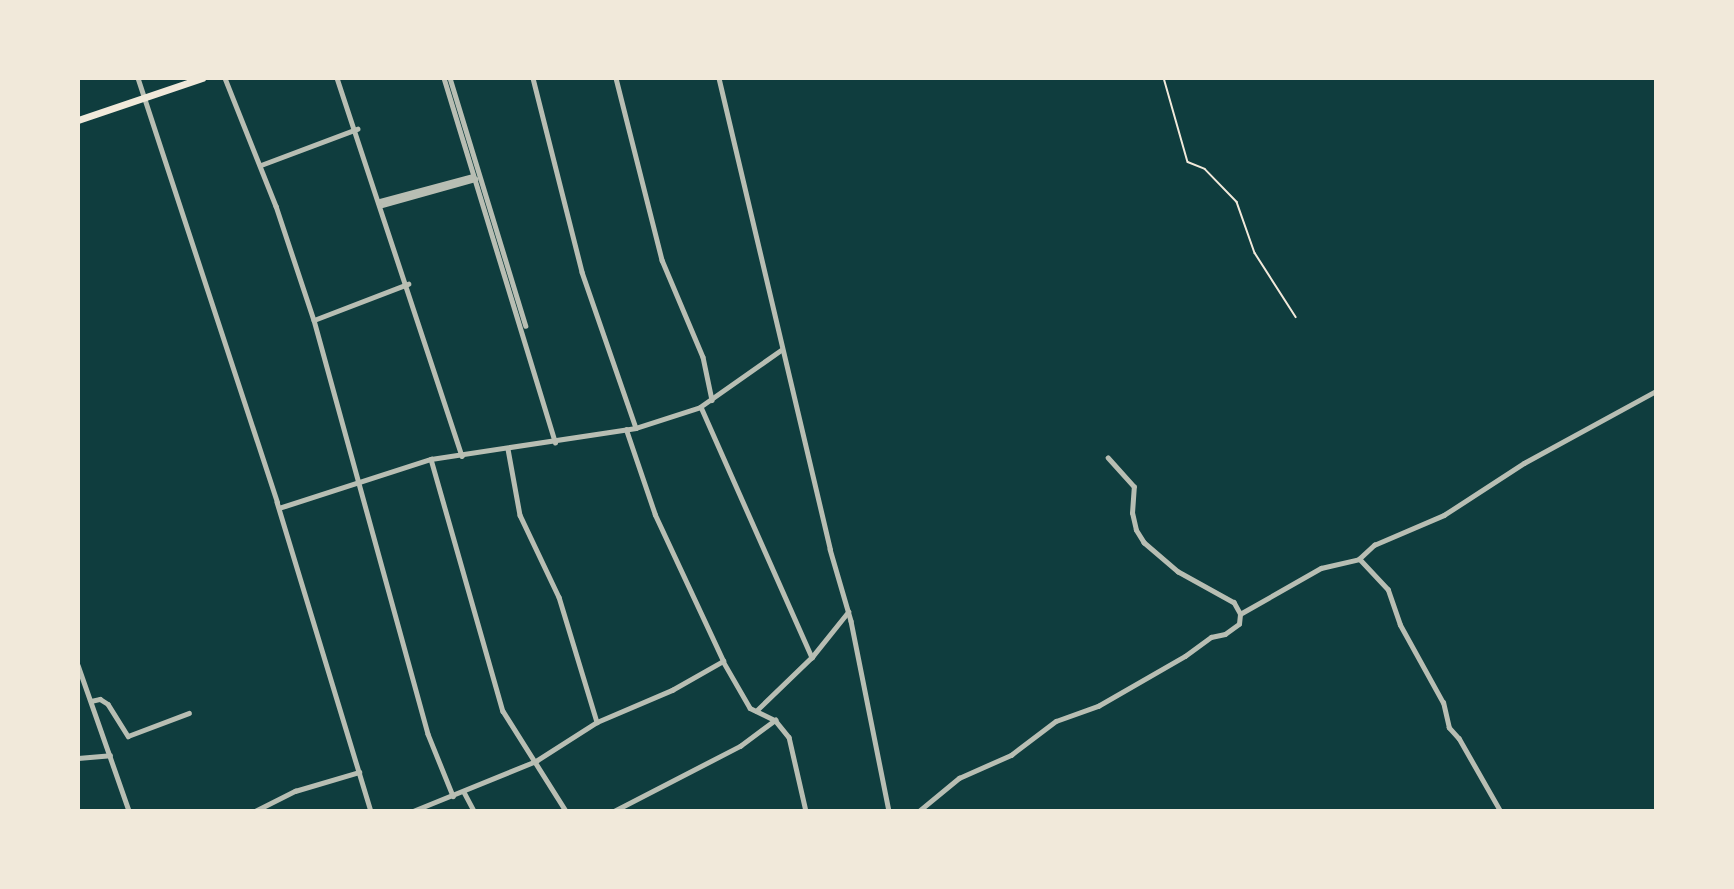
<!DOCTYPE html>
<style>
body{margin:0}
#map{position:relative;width:1734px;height:889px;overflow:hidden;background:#0f3d3e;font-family:Manrope,sans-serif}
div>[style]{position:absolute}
.path>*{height:1.5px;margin:-0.75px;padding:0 0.75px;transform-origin:0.75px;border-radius:0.75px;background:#f1e9da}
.minor>*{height:4.5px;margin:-2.25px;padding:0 2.25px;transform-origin:2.25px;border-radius:2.25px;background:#b8beb3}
.primary>*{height:7px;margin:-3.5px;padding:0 3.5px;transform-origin:3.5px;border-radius:3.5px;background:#f1e9da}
span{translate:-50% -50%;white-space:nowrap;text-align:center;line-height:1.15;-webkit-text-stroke:5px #f1e9da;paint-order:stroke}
.frame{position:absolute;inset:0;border:80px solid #f1e9da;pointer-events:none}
</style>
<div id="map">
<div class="path">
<div style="left:1164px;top:78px;width:87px;rotate:74.1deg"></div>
<div style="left:1188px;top:162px;width:18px;rotate:22deg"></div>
<div style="left:1205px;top:169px;width:46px;rotate:45.9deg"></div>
<div style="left:1237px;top:202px;width:54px;rotate:70.6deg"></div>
<div style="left:1255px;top:253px;width:76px;rotate:57.4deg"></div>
</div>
<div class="minor">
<div style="left:138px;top:78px;width:446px;rotate:71.8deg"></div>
<div style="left:277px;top:502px;width:323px;rotate:73.1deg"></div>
<div style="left:225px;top:78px;width:138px;rotate:68.3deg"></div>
<div style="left:276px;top:206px;width:120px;rotate:71.6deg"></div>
<div style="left:314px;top:320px;width:429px;rotate:74.6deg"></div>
<div style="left:428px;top:734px;width:67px;rotate:68deg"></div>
<div style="left:337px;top:78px;width:398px;rotate:71.7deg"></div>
<div style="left:444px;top:78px;width:381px;rotate:73deg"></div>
<div style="left:450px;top:78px;width:259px;rotate:73deg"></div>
<div style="left:533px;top:78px;width:200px;rotate:75.8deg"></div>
<div style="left:582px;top:272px;width:165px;rotate:70.9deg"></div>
<div style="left:616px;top:78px;width:188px;rotate:75.8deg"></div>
<div style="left:662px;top:260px;width:105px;rotate:67.1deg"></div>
<div style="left:703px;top:357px;width:44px;rotate:78.2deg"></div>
<div style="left:719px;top:78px;width:484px;rotate:76.7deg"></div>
<div style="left:830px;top:549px;width:75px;rotate:73.7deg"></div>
<div style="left:851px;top:621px;width:194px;rotate:78.7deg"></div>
<div style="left:261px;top:165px;width:103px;rotate:-20.6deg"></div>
<div style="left:380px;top:201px;width:96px;rotate:-15deg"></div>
<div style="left:382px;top:205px;width:97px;rotate:-15.6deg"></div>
<div style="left:314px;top:320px;width:101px;rotate:-21deg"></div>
<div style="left:782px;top:350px;width:99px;rotate:144.9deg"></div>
<div style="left:701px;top:407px;width:274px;rotate:66.1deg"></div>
<div style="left:508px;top:449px;width:67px;rotate:79.7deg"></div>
<div style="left:520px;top:515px;width:91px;rotate:64.6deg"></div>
<div style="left:559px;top:597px;width:131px;rotate:73.1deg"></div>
<div style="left:431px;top:459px;width:262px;rotate:74.1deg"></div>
<div style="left:503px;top:711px;width:118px;rotate:57.8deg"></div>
<div style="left:279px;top:508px;width:160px;rotate:-17.9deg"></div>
<div style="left:431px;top:459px;width:207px;rotate:-8.6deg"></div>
<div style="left:636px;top:428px;width:68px;rotate:-17.9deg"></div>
<div style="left:1240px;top:614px;width:93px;rotate:-29.6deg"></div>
<div style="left:1321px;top:568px;width:39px;rotate:-13deg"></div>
<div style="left:723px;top:661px;width:54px;rotate:60.1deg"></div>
<div style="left:750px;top:708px;width:28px;rotate:26deg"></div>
<div style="left:775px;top:720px;width:22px;rotate:51deg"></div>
<div style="left:789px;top:737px;width:76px;rotate:77.1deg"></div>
<div style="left:78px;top:665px;width:155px;rotate:70.7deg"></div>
<div style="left:91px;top:701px;width:9px;rotate:-13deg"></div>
<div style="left:100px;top:699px;width:9px;rotate:32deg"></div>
<div style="left:108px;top:704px;width:38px;rotate:58deg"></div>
<div style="left:128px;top:736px;width:65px;rotate:-20.7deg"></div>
<div style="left:756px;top:711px;width:78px;rotate:-44deg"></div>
<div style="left:812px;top:657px;width:58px;rotate:-51.3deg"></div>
<div style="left:78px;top:758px;width:32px;rotate:-5deg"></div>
<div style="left:464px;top:792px;width:21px;rotate:62deg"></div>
<div style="left:255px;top:811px;width:45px;rotate:-26.6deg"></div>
<div style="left:295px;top:791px;width:67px;rotate:-16.5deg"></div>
<div style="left:413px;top:811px;width:133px;rotate:-22.1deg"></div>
<div style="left:536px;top:761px;width:72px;rotate:-32.6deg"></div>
<div style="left:597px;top:722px;width:82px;rotate:-23.1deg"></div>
<div style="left:672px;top:690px;width:59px;rotate:-29.6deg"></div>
<div style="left:723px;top:661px;width:161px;rotate:-115deg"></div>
<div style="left:655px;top:515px;width:90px;rotate:-108.8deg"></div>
<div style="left:614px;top:811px;width:142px;rotate:-27.3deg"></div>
<div style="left:740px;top:746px;width:44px;rotate:-36.6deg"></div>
<div style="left:919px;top:811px;width:52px;rotate:-39.5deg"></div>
<div style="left:959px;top:778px;width:57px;rotate:-23.9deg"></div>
<div style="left:1011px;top:755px;width:56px;rotate:-37.1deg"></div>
<div style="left:1056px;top:721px;width:45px;rotate:-19.7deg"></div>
<div style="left:1098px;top:706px;width:100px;rotate:-29.9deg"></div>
<div style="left:1185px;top:656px;width:32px;rotate:-36deg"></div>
<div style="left:1211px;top:637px;width:14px;rotate:-12deg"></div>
<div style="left:1225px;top:634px;width:17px;rotate:-36deg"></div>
<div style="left:1239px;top:624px;width:10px;rotate:-84deg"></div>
<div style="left:1240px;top:614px;width:13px;rotate:-119deg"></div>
<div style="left:1234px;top:603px;width:64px;rotate:-151deg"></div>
<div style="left:1178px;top:572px;width:45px;rotate:-139.5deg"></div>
<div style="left:1144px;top:543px;width:15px;rotate:-122deg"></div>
<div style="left:1136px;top:530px;width:17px;rotate:-103deg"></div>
<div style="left:1132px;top:513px;width:26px;rotate:-86deg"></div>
<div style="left:1134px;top:487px;width:39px;rotate:-132deg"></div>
<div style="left:1500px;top:811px;width:83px;rotate:-119.7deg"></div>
<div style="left:1459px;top:739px;width:15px;rotate:-132deg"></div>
<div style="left:1449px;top:728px;width:26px;rotate:-103deg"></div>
<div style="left:1443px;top:703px;width:89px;rotate:-118.9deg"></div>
<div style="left:1400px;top:625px;width:37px;rotate:-109deg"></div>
<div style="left:1388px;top:590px;width:42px;rotate:-133.1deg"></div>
<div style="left:1359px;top:559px;width:21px;rotate:-43deg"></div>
<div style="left:1374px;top:545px;width:76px;rotate:-23.2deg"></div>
<div style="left:1444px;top:515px;width:95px;rotate:-33deg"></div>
<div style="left:1524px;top:463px;width:150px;rotate:-28.6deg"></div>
</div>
<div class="primary">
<div style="left:78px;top:120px;width:131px;rotate:-18.7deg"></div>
</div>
<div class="frame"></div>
</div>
